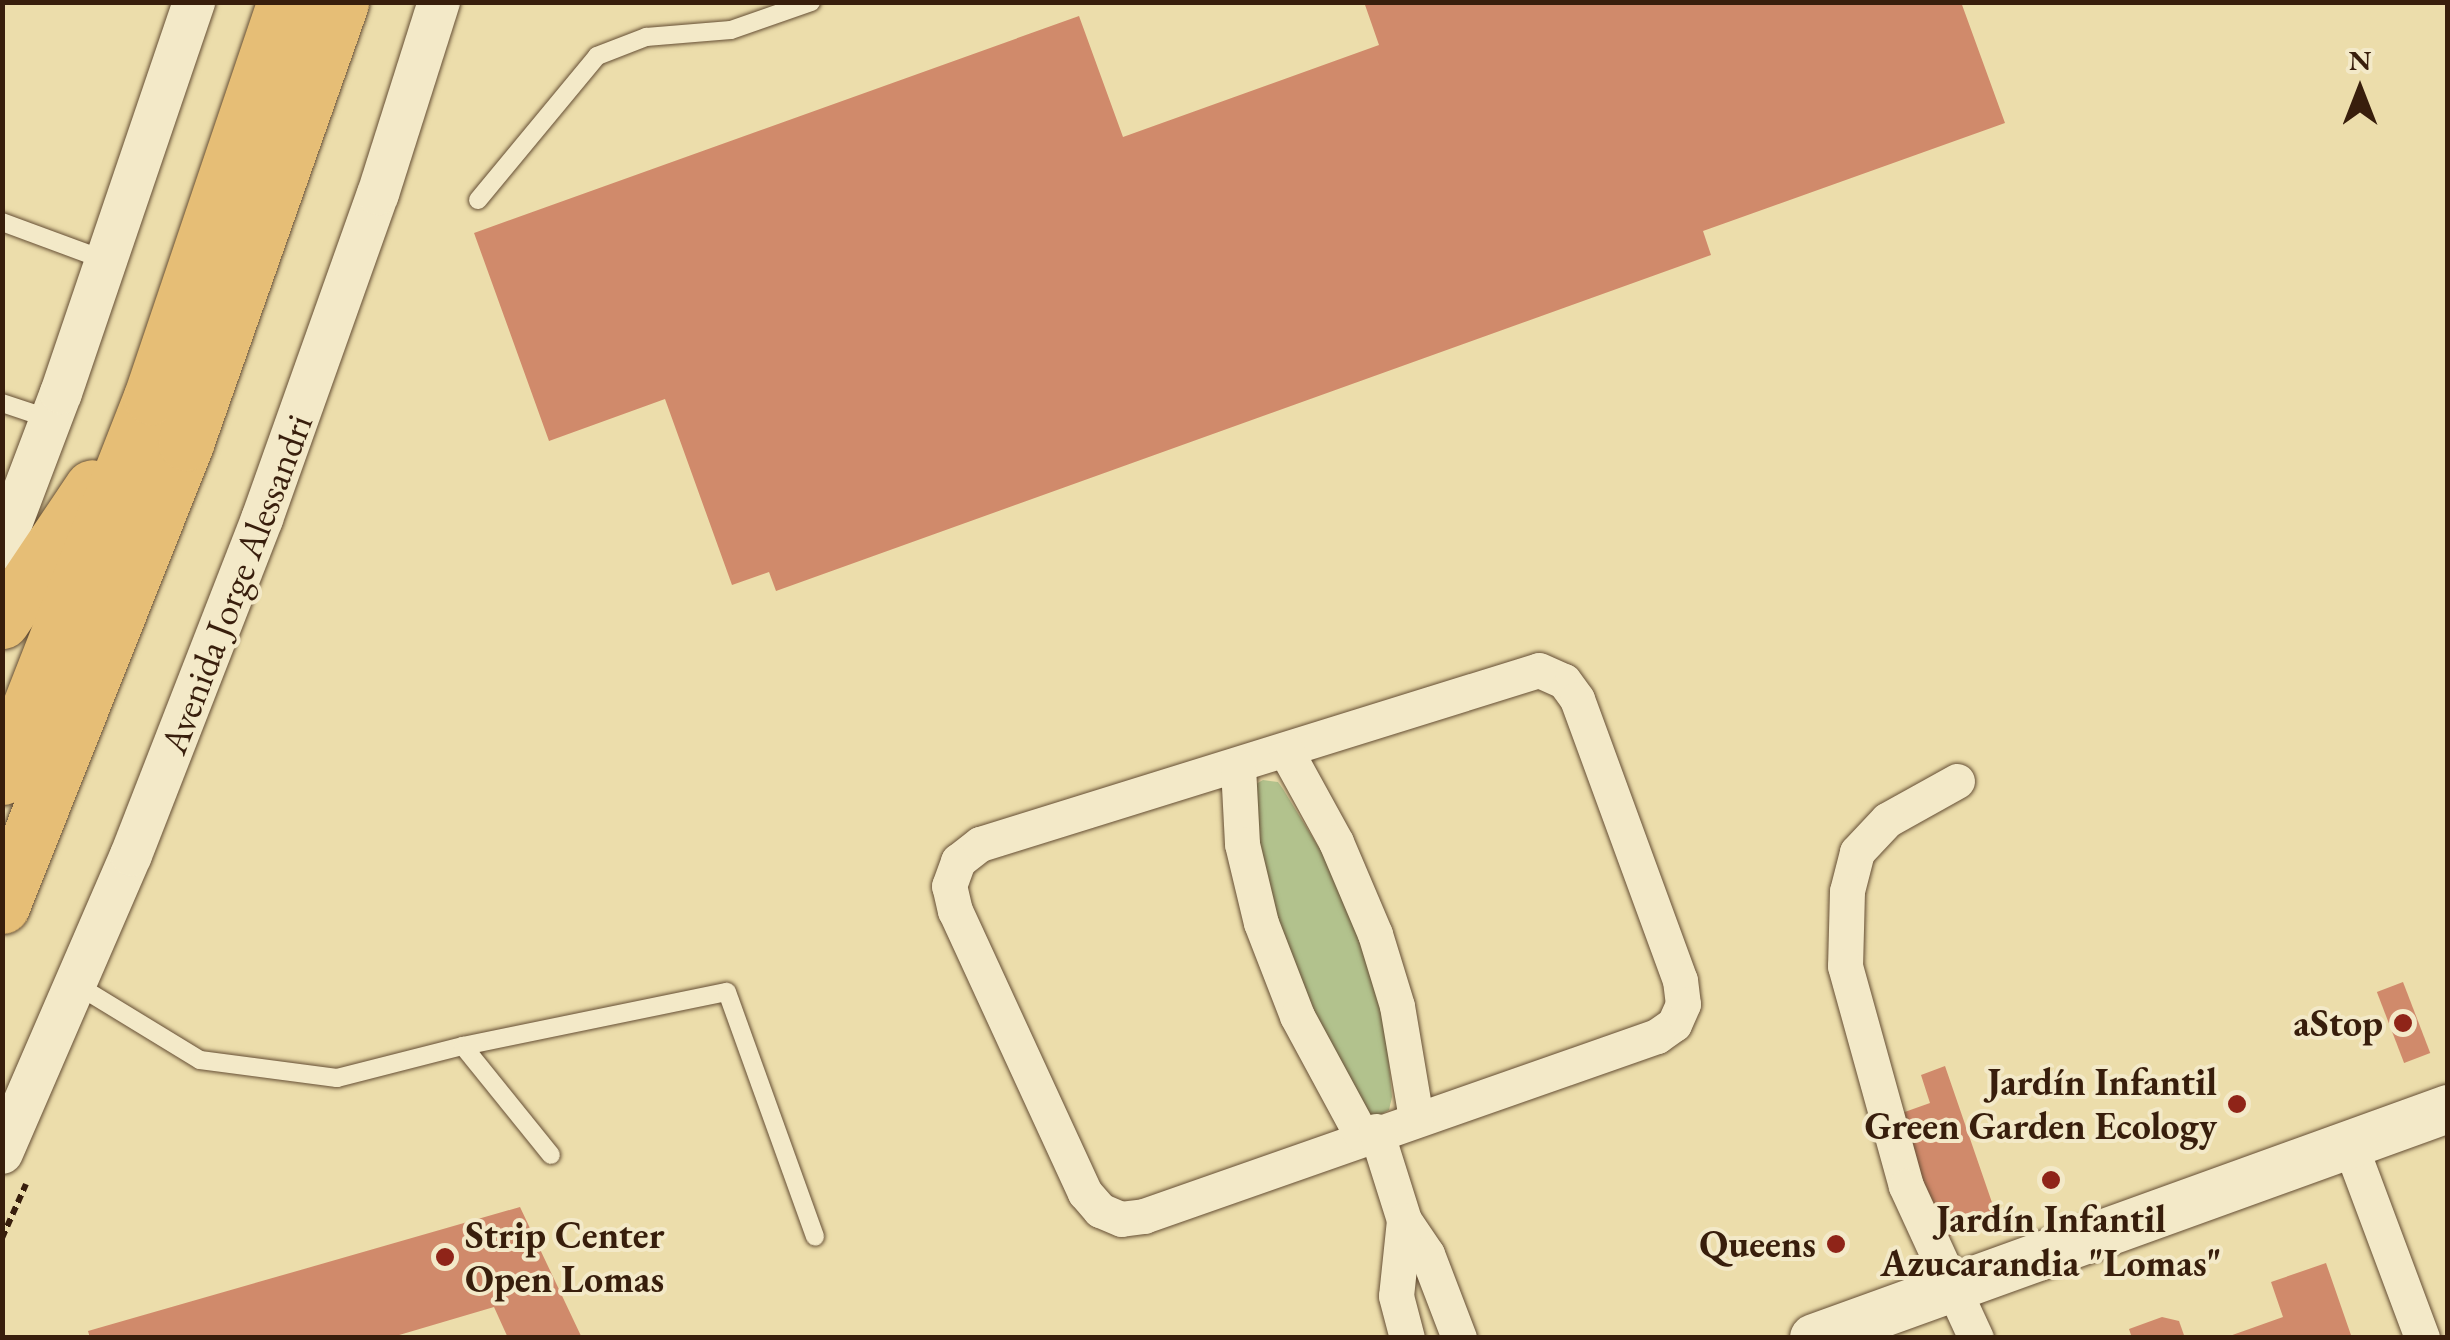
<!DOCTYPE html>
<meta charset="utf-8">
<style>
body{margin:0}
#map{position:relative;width:2450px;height:1340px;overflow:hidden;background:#ecddab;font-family:"EB Garamond",serif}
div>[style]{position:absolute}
.green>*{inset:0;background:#b2c28d}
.building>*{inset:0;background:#d08a6b;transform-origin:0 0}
.path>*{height:6px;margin-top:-3px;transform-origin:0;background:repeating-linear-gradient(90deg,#381e0c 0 8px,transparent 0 13px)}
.roads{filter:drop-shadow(0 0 2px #654e34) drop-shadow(0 0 2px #654e34)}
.service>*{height:18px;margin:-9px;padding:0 9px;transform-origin:9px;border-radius:9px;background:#f3e9c8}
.minor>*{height:35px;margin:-17.5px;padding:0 17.5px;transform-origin:17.5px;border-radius:17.5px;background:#f3e9c8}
.tertiary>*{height:42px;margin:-21px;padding:0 21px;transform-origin:21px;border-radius:21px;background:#f3e9c8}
.secondary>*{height:48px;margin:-24px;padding:0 24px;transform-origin:24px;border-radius:24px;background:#f3e9c8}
.trunk>*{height:55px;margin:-27.5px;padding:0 27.5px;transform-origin:27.5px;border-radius:27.5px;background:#e6be76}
.dots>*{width:28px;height:28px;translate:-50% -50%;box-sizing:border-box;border:5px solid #f3e9c8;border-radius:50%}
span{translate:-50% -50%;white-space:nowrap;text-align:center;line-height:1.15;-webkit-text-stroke:8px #f3e9c8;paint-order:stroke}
.street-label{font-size:38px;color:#381e0c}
.poi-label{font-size:38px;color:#381e0c;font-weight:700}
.right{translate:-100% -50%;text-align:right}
.left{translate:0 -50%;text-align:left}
.frame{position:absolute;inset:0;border:5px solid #381e0c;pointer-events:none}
.north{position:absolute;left:2310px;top:40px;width:100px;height:100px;-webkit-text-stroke:8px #f3e9c8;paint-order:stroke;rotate:0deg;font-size:28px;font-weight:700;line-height:40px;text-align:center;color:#381e0c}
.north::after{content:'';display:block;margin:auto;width:35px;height:45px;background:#381e0c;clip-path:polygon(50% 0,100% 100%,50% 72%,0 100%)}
</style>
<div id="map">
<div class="green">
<div style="clip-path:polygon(1263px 780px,1278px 782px,1283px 789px,1327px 861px,1364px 946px,1385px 1021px,1392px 1097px,1389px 1110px,1372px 1119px,1320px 1032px,1260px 885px,1256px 784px)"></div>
</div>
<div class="building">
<div style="clip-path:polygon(1364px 2px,1961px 2px,2005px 123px,1703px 231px,1711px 255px,776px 591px,769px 572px,732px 585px,665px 399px,549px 441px,474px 233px,1079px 16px,1123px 137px,1379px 45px)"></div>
<div style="left:2403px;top:982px;width:76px;height:28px;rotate:69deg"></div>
<div style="clip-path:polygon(1945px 1066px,1998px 1220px,1942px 1239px,1899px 1114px,1930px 1103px,1921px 1075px)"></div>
<div style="clip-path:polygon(520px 1207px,582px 1338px,508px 1338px,494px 1307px,389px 1338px,90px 1338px,88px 1331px)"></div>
<div style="clip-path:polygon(2326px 1263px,2352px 1338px,2224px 1338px,2283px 1317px,2271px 1282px)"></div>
<div style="clip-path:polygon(2162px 1317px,2179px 1321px,2185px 1338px,2132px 1338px,2129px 1329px)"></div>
</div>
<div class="path">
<div style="left:2px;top:1238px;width:59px;rotate:-66deg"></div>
</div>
<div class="roads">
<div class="service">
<div style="left:478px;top:200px;width:187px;rotate:-50.4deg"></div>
<div style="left:597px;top:56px;width:53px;rotate:-21.2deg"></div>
<div style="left:646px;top:37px;width:85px;rotate:-4.7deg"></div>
<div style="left:731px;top:30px;width:85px;rotate:-19.3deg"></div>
<div style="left:2px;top:222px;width:110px;rotate:20.3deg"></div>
<div style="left:2px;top:403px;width:51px;rotate:18.4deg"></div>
<div style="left:77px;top:985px;width:144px;rotate:31.4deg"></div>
<div style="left:200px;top:1060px;width:138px;rotate:7.5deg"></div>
<div style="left:337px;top:1078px;width:130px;rotate:-14.3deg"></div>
<div style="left:463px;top:1046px;width:140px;rotate:51.1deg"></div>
<div style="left:463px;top:1046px;width:269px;rotate:-11.6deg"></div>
<div style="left:727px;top:992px;width:260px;rotate:70.2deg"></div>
</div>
<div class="minor">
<div style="left:1539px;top:670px;width:27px;rotate:24deg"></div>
<div style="left:1564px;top:681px;width:22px;rotate:54deg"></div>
<div style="left:1577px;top:699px;width:299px;rotate:69.9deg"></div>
<div style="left:1680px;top:980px;width:24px;rotate:83deg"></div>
<div style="left:1683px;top:1004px;width:22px;rotate:114deg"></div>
<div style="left:1674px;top:1024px;width:21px;rotate:145deg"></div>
<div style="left:1657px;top:1036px;width:544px;rotate:160.67deg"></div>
<div style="left:1144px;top:1216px;width:23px;rotate:173deg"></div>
<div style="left:1121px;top:1219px;width:23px;rotate:-157deg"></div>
<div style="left:1100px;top:1210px;width:23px;rotate:-131deg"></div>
<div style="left:1085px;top:1193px;width:311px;rotate:-114.7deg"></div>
<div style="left:955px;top:911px;width:26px;rotate:-103deg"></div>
<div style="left:949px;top:886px;width:27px;rotate:-70deg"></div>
<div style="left:958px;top:861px;width:28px;rotate:-38deg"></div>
<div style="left:980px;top:844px;width:585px;rotate:-17.29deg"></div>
<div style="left:1286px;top:751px;width:104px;rotate:61.2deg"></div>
<div style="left:1336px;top:842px;width:100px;rotate:67deg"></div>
<div style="left:1375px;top:934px;width:75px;rotate:73deg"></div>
<div style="left:1397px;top:1006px;width:114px;rotate:80.4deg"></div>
<div style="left:1238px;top:767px;width:77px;rotate:87deg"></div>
<div style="left:1242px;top:844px;width:81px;rotate:76.5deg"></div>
<div style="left:1261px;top:923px;width:100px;rotate:68.8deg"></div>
<div style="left:1297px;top:1016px;width:136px;rotate:61.6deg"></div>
<div style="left:1957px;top:781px;width:80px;rotate:150.9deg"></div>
<div style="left:1887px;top:820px;width:44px;rotate:133.2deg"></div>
<div style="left:1857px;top:852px;width:40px;rotate:104.4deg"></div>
<div style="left:1847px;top:891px;width:75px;rotate:91.5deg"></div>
<div style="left:1845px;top:966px;width:228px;rotate:74.5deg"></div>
<div style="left:1906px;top:1186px;width:167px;rotate:65.3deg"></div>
<div style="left:1376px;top:1131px;width:93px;rotate:72.5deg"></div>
<div style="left:1404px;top:1220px;width:41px;rotate:55.9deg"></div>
<div style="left:1427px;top:1254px;width:90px;rotate:69.1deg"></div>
<div style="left:2350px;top:1145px;width:206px;rotate:69.5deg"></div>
<div style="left:1404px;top:1220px;width:76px;rotate:96deg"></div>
<div style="left:1396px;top:1296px;width:43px;rotate:75.3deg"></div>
</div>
<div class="tertiary">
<div style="left:2px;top:548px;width:166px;rotate:-69.2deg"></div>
<div style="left:61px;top:393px;width:413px;rotate:-71.2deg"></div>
<div style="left:2px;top:1153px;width:325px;rotate:-66.6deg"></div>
<div style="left:131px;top:855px;width:361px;rotate:-68.7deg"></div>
<div style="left:262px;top:519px;width:345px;rotate:-70.4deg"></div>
<div style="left:378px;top:194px;width:201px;rotate:-72.4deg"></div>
</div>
<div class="secondary">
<div style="left:1814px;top:1338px;width:674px;rotate:-19.86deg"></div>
</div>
<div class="trunk">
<div style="left:2px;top:621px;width:161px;rotate:-56.1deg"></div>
<div style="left:2px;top:777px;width:408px;rotate:-68.6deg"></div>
<div style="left:151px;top:397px;width:417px;rotate:-71.3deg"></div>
<div style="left:2px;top:906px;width:498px;rotate:-68.3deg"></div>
<div style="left:186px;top:443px;width:467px;rotate:-70.6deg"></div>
</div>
</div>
<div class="dots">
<div style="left:2403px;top:1023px;background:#8f2418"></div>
<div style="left:2237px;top:1104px;background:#8f2418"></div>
<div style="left:2051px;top:1180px;background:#8f2418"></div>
<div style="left:1836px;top:1244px;background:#8f2418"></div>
<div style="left:445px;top:1257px;background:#8f2418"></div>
</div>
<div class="street-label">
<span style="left:236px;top:584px;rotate:-69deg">Avenida Jorge Alessandri</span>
</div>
<div class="poi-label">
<span class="right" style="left:2383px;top:1023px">aStop</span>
<span class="right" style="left:2217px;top:1104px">Jardín Infantil<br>Green Garden Ecology</span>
<span style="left:2051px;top:1241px">Jardín Infantil<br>Azucarandia "Lomas"</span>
<span class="left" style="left:465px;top:1257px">Strip Center<br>Open Lomas</span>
<span class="right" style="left:1816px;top:1244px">Queens</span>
</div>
<div class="frame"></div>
<div class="north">N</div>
</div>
